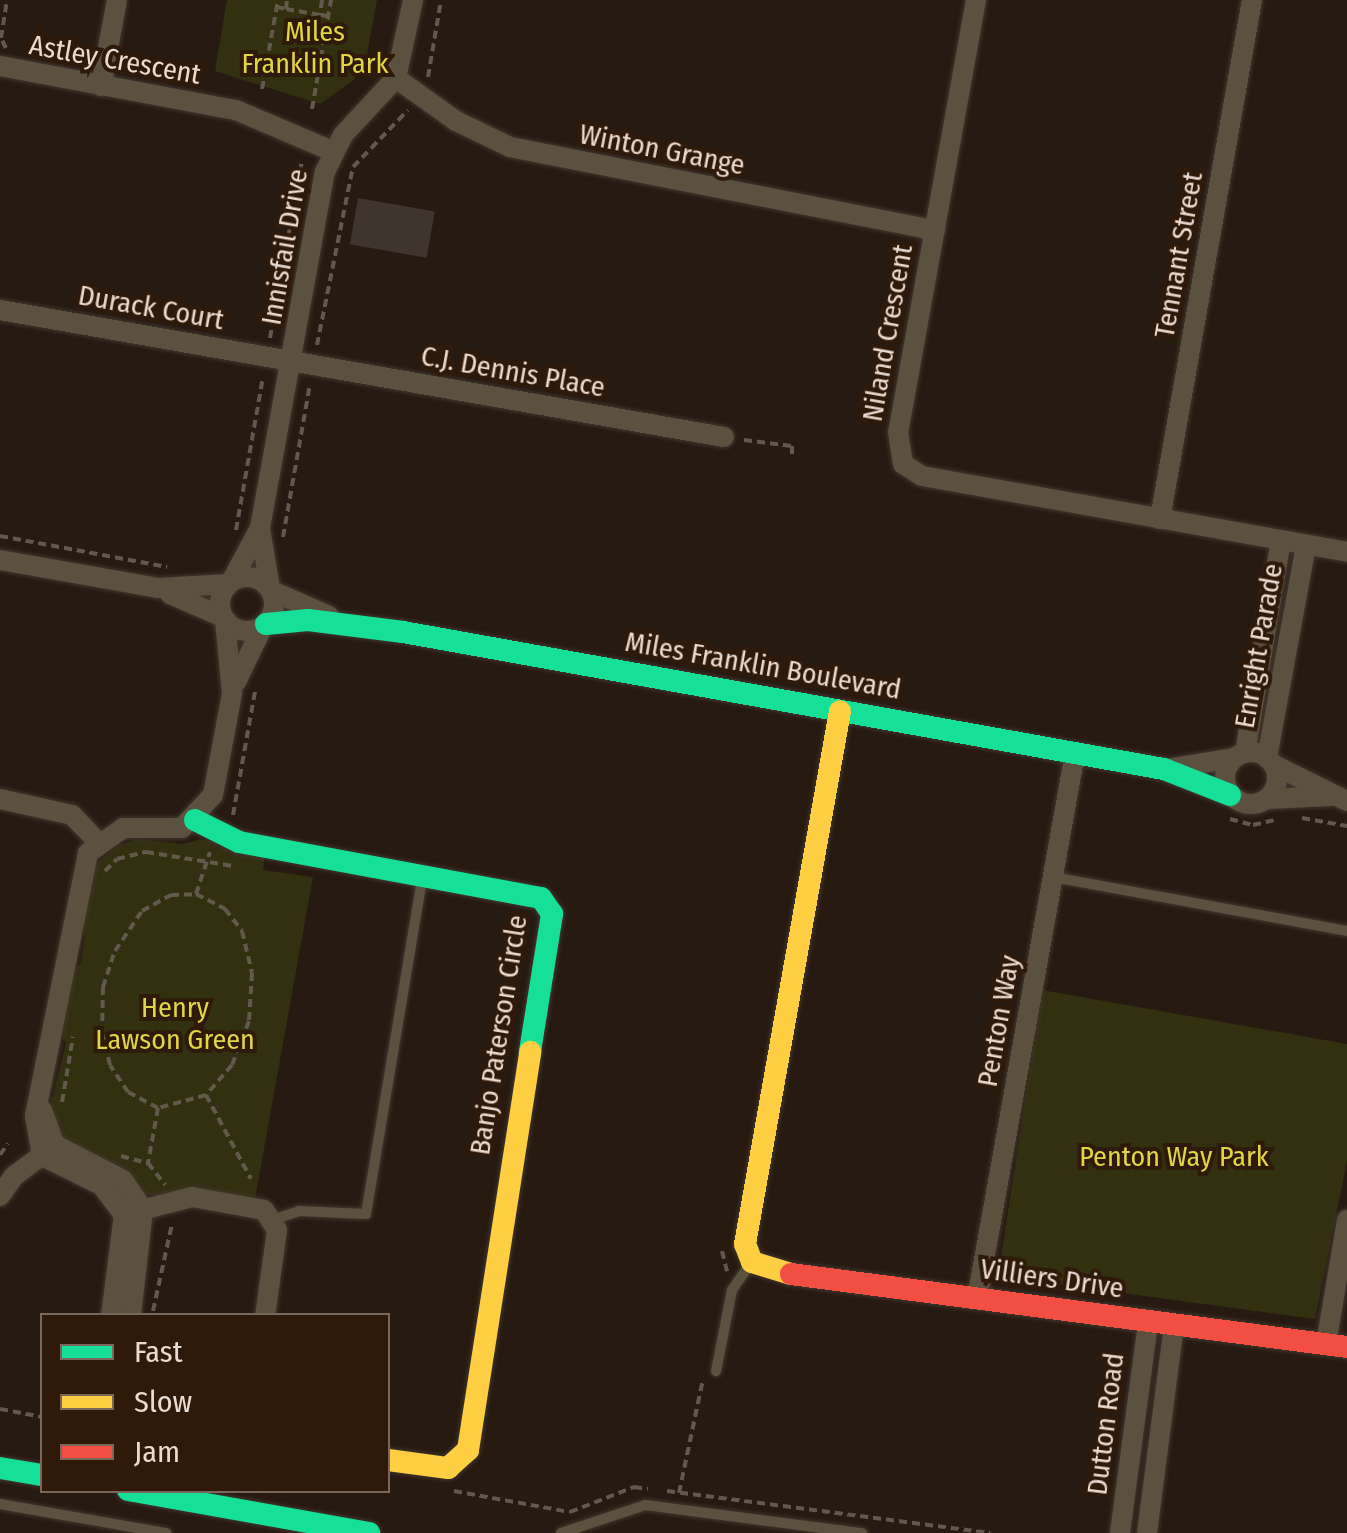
<!DOCTYPE html>
<style>
body{margin:0}
#map{position:relative;width:1347px;height:1533px;overflow:hidden;background:#271a11;font-family:"Fira Sans Condensed",sans-serif}
div>[style]{position:absolute}
.green>*{inset:0;background:#332f11}
.building>*{inset:0;background:#40342f;transform-origin:0 0}
.path>*{height:4px;margin-top:-2px;transform-origin:0;background:repeating-linear-gradient(90deg,#62584b 0 8px,transparent 0 13px)}
.roads{filter:drop-shadow(0 0 2px #41362d) drop-shadow(0 0 2px #41362d)}
.lane>*{height:10px;margin:-5px;padding:0 5px;transform-origin:5px;border-radius:5px;background:#5c503e}
.street>*{height:20px;margin:-10px;padding:0 10px;transform-origin:10px;border-radius:10px;background:#5c503e}
.street>.ring{margin:-10px;padding:0;box-sizing:content-box;background:none;border:20px solid #5c503e;border-radius:50%}
.fast>*{height:22px;margin:-11px;padding:0 11px;transform-origin:11px;border-radius:11px;background:#16e098}
.slow>*{height:22px;margin:-11px;padding:0 11px;transform-origin:11px;border-radius:11px;background:#ffcf43}
.jam>*{height:22px;margin:-11px;padding:0 11px;transform-origin:11px;border-radius:11px;background:#f24e42}
span{translate:-50% -50%;white-space:nowrap;text-align:center;line-height:1.15;-webkit-text-stroke:8px #2f1909;paint-order:stroke}
.park-label{font-size:28px;color:#e2d544}
.street-label{font-size:28px;color:#eadbd0}
.legend{position:absolute;left:40px;top:1313px;width:350px;height:180px;box-sizing:border-box;background:#2f1909;border:2px solid #7a6759;margin:0;padding:12px 18px;list-style:none;font-size:30px;color:#eadbd0}
.legend li{display:flex;align-items:center;gap:20px;height:50px}
.legend b{width:50px;border:2px solid #7a6759}
</style>
<div id="map">
<div class="green">
<div style="clip-path:polygon(227px 0,377px 0,367px 54px,354px 80px,320px 104px,215px 71px)"></div>
<div style="clip-path:polygon(138px 839px,182px 844px,202px 839px,265px 854px,263px 870px,313px 877px,255px 1199px,146px 1195px,65px 1147px,49px 1111px,66px 1043px,60px 1034px,72px 971px,81px 963px,85px 936px,79px 928px,92px 868px,117px 846px)"></div>
<div style="clip-path:polygon(1042px 990px,1347px 1044px,1347px 1161px,1315px 1319px,998px 1276px)"></div>
</div>
<div class="building">
<div style="left:358px;top:198px;width:78px;height:47px;rotate:10deg"></div>
</div>
<div class="path">
<div style="left:322px;top:0;width:15px;rotate:98deg"></div>
<div style="left:320px;top:15px;width:8px;rotate:7deg"></div>
<div style="left:276px;top:7px;width:10px;rotate:11deg"></div>
<div style="left:286px;top:9px;width:9px;rotate:-84deg"></div>
<div style="left:286px;top:9px;width:35px;rotate:10deg"></div>
<div style="left:6px;top:48px;width:11px;rotate:-117deg"></div>
<div style="left:1px;top:38px;width:38px;rotate:-81deg"></div>
<div style="left:428px;top:77px;width:78px;rotate:-80.4deg"></div>
<div style="left:262px;top:89px;width:90px;rotate:-79.8deg"></div>
<div style="left:312px;top:109px;width:111px;rotate:-80.1deg"></div>
<div style="left:270px;top:338px;width:180px;rotate:-79.8deg"></div>
<div style="left:317px;top:345px;width:182px;rotate:-78.6deg"></div>
<div style="left:353px;top:167px;width:79px;rotate:-46deg"></div>
<div style="left:744px;top:440px;width:48px;rotate:7.1deg"></div>
<div style="left:792px;top:446px;width:8px;rotate:90deg"></div>
<div style="left:236px;top:530px;width:155px;rotate:-80deg"></div>
<div style="left:0;top:536px;width:170px;rotate:10.5deg"></div>
<div style="left:283px;top:537px;width:155px;rotate:-80deg"></div>
<div style="left:233px;top:815px;width:126px;rotate:-79.9deg"></div>
<div style="left:1302px;top:818px;width:46px;rotate:10.1deg"></div>
<div style="left:1230px;top:819px;width:24px;rotate:15deg"></div>
<div style="left:1253px;top:825px;width:22px;rotate:-13deg"></div>
<div style="left:105px;top:871px;width:17px;rotate:-45deg"></div>
<div style="left:117px;top:859px;width:30px;rotate:-14deg"></div>
<div style="left:146px;top:852px;width:88px;rotate:9.1deg"></div>
<div style="left:196px;top:894px;width:44px;rotate:-71.6deg"></div>
<div style="left:196px;top:894px;width:33px;rotate:27deg"></div>
<div style="left:225px;top:909px;width:28px;rotate:52deg"></div>
<div style="left:242px;top:931px;width:43px;rotate:76.6deg"></div>
<div style="left:252px;top:973px;width:48px;rotate:93.6deg"></div>
<div style="left:249px;top:1021px;width:47px;rotate:111.1deg"></div>
<div style="left:232px;top:1065px;width:40px;rotate:131deg"></div>
<div style="left:206px;top:1095px;width:50px;rotate:164.8deg"></div>
<div style="left:158px;top:1108px;width:34px;rotate:-152deg"></div>
<div style="left:128px;top:1092px;width:32px;rotate:-124deg"></div>
<div style="left:110px;top:1065px;width:32px;rotate:-104deg"></div>
<div style="left:102px;top:1034px;width:47px;rotate:-88.8deg"></div>
<div style="left:103px;top:987px;width:38px;rotate:-72deg"></div>
<div style="left:115px;top:951px;width:48px;rotate:-56deg"></div>
<div style="left:142px;top:911px;width:33px;rotate:-29deg"></div>
<div style="left:171px;top:895px;width:25px;rotate:-2deg"></div>
<div style="left:206px;top:1095px;width:95px;rotate:61.8deg"></div>
<div style="left:62px;top:1102px;width:66px;rotate:-80.4deg"></div>
<div style="left:158px;top:1108px;width:56px;rotate:100.3deg"></div>
<div style="left:148px;top:1163px;width:28px;rotate:52deg"></div>
<div style="left:0;top:1155px;width:14px;rotate:-56deg"></div>
<div style="left:121px;top:1156px;width:28px;rotate:15deg"></div>
<div style="left:722px;top:1251px;width:21px;rotate:76deg"></div>
<div style="left:153px;top:1311px;width:89px;rotate:-77.7deg"></div>
<div style="left:0;top:1409px;width:43px;rotate:10.8deg"></div>
<div style="left:454px;top:1491px;width:118px;rotate:10.3deg"></div>
<div style="left:570px;top:1512px;width:69px;rotate:-21.3deg"></div>
<div style="left:634px;top:1487px;width:14px;rotate:8deg"></div>
<div style="left:667px;top:1491px;width:326px;rotate:7.4deg"></div>
<div style="left:679px;top:1493px;width:116px;rotate:-78.1deg"></div>
</div>
<div class="roads">
<div class="lane">
<div style="left:1053px;top:877px;width:299px;rotate:10.4deg"></div>
<div style="left:275px;top:1219px;width:25px;rotate:-18deg"></div>
<div style="left:299px;top:1211px;width:67px;rotate:2.6deg"></div>
<div style="left:366px;top:1214px;width:339px;rotate:-80.5deg"></div>
<div style="left:716px;top:1371px;width:83px;rotate:-78.8deg"></div>
<div style="left:732px;top:1290px;width:33px;rotate:-55deg"></div>
<div style="left:0;top:1504px;width:169px;rotate:9.9deg"></div>
<div style="left:561px;top:1533px;width:89px;rotate:-18.4deg"></div>
<div style="left:645px;top:1505px;width:219px;rotate:7.4deg"></div>
</div>
<div class="street">
<div style="left:976px;top:0;width:439px;rotate:100.2deg"></div>
<div style="left:898px;top:432px;width:32px;rotate:81deg"></div>
<div style="left:903px;top:464px;width:22px;rotate:32deg"></div>
<div style="left:922px;top:476px;width:432px;rotate:10.1deg"></div>
<div style="left:0;top:66px;width:240px;rotate:10.6deg"></div>
<div style="left:236px;top:110px;width:104px;rotate:23.1deg"></div>
<div style="left:396px;top:78px;width:74px;rotate:35.6deg"></div>
<div style="left:456px;top:121px;width:60px;rotate:25.7deg"></div>
<div style="left:510px;top:147px;width:433px;rotate:11.1deg"></div>
<div style="left:101px;top:86px;width:87px;rotate:-79.5deg"></div>
<div style="left:0;top:310px;width:735px;rotate:9.95deg"></div>
<div style="left:1160px;top:519px;width:527px;rotate:-79.95deg"></div>
<div style="left:0;top:560px;width:160px;rotate:10deg"></div>
<div style="left:158px;top:588px;width:71px;rotate:-3.2deg"></div>
<div class="ring" style="left:220px;top:577px;width:34px;height:34px"></div>
<div style="left:231px;top:582px;width:61px;rotate:-61.8deg"></div>
<div style="left:270px;top:588px;width:61px;rotate:-99.5deg"></div>
<div style="left:260px;top:528px;width:362px;rotate:-79.7deg"></div>
<div style="left:325px;top:172px;width:41px;rotate:-64.1deg"></div>
<div style="left:343px;top:135px;width:78px;rotate:-47.1deg"></div>
<div style="left:396px;top:78px;width:80px;rotate:-77.7deg"></div>
<div style="left:272px;top:591px;width:62px;rotate:23.7deg"></div>
<div style="left:170px;top:594px;width:58px;rotate:23.5deg"></div>
<div style="left:236px;top:682px;width:62px;rotate:-64.3deg"></div>
<div class="ring" style="left:1225px;top:752px;width:32px;height:32px"></div>
<div style="left:1245px;top:753px;width:216px;rotate:-80.4deg"></div>
<div style="left:1267px;top:758px;width:217px;rotate:-79.6deg"></div>
<div style="left:1274px;top:765px;width:81px;rotate:26.3deg"></div>
<div style="left:1166px;top:769px;width:70px;rotate:-9.1deg"></div>
<div style="left:0;top:799px;width:74px;rotate:12.5deg"></div>
<div style="left:72px;top:815px;width:37px;rotate:46deg"></div>
<div style="left:1267px;top:799px;width:65px;rotate:-2.6deg"></div>
<div style="left:42px;top:1110px;width:37px;rotate:70deg"></div>
<div style="left:55px;top:1145px;width:76px;rotate:27.2deg"></div>
<div style="left:123px;top:1180px;width:36px;rotate:56deg"></div>
<div style="left:143px;top:1210px;width:107px;rotate:96.5deg"></div>
<div style="left:0;top:1196px;width:24px;rotate:-55deg"></div>
<div style="left:14px;top:1176px;width:44px;rotate:-36.6deg"></div>
<div style="left:130px;top:1213px;width:64px;rotate:-14.5deg"></div>
<div style="left:192px;top:1197px;width:73px;rotate:10.2deg"></div>
<div style="left:264px;top:1210px;width:24px;rotate:57deg"></div>
<div style="left:277px;top:1230px;width:87px;rotate:97.9deg"></div>
<div style="left:977px;top:1299px;width:555px;rotate:-79.82deg"></div>
<div style="left:111px;top:1316px;width:102px;rotate:-82.7deg"></div>
<div style="left:124px;top:1215px;width:38px;rotate:-127deg"></div>
<div style="left:101px;top:1185px;width:66px;rotate:-153.8deg"></div>
<div style="left:42px;top:1156px;width:41px;rotate:-99.9deg"></div>
<div style="left:35px;top:1116px;width:268px;rotate:-78.6deg"></div>
<div style="left:88px;top:853px;width:43px;rotate:-35.5deg"></div>
<div style="left:123px;top:828px;width:59px"></div>
<div style="left:182px;top:828px;width:45px;rotate:-46.8deg"></div>
<div style="left:213px;top:795px;width:104px;rotate:-79.4deg"></div>
<div style="left:232px;top:693px;width:73px;rotate:-95.5deg"></div>
<div style="left:1326px;top:1344px;width:126px;rotate:-80.4deg"></div>
<div style="left:1120px;top:1533px;width:213px;rotate:-82.4deg"></div>
<div style="left:1147px;top:1533px;width:209px;rotate:-82.6deg"></div>
</div>
<div class="fast">
<div style="left:266px;top:624px;width:42px;rotate:-5.4deg"></div>
<div style="left:308px;top:620px;width:96px;rotate:7.2deg"></div>
<div style="left:403px;top:632px;width:773px;rotate:10.21deg"></div>
<div style="left:1164px;top:769px;width:71px;rotate:21.5deg"></div>
<div style="left:195px;top:820px;width:49px;rotate:26.6deg"></div>
<div style="left:239px;top:842px;width:307px;rotate:10.5deg"></div>
<div style="left:541px;top:898px;width:19px;rotate:55deg"></div>
<div style="left:552px;top:914px;width:140px;rotate:99.1deg"></div>
<div style="left:0;top:1468px;width:43px;rotate:9.5deg"></div>
<div style="left:128px;top:1490px;width:245px;rotate:10.1deg"></div>
</div>
<div class="slow">
<div style="left:791px;top:1274px;width:41px;rotate:-162.9deg"></div>
<div style="left:752px;top:1262px;width:19px;rotate:-111deg"></div>
<div style="left:745px;top:1244px;width:541px;rotate:-79.89deg"></div>
<div style="left:388px;top:1460px;width:61px;rotate:7.6deg"></div>
<div style="left:448px;top:1468px;width:27px;rotate:-42deg"></div>
<div style="left:468px;top:1450px;width:403px;rotate:-81.1deg"></div>
</div>
<div class="jam">
<div style="left:791px;top:1274px;width:561px;rotate:7.48deg"></div>
</div>
</div>
<div class="park-label">
<span style="left:315px;top:48px">Miles<br>Franklin Park</span>
<span style="left:175px;top:1024px">Henry<br>Lawson Green</span>
<span style="left:1174px;top:1157px">Penton Way Park</span>
</div>
<div class="street-label">
<span style="left:115px;top:60px;rotate:10deg">Astley Crescent</span>
<span style="left:662px;top:150px;rotate:11deg">Winton Grange</span>
<span style="left:285px;top:247px;rotate:-80deg">Innisfail Drive</span>
<span style="left:1179px;top:255px;rotate:-80deg">Tennant Street</span>
<span style="left:151px;top:308px;rotate:10deg">Durack Court</span>
<span style="left:888px;top:333px;rotate:-80deg">Niland Crescent</span>
<span style="left:513px;top:372px;rotate:10deg">C.J. Dennis Place</span>
<span style="left:1259px;top:646px;rotate:-80deg">Enright Parade</span>
<span style="left:763px;top:666px;rotate:10deg">Miles Franklin Boulevard</span>
<span style="left:999px;top:1021px;rotate:-80deg">Penton Way</span>
<span style="left:499px;top:1035px;rotate:-81deg">Banjo Paterson Circle</span>
<span style="left:1052px;top:1279px;rotate:8deg">Villiers Drive</span>
<span style="left:1106px;top:1424px;rotate:-83deg">Dutton Road</span>
</div>
<ul class="legend">
<li><b style="height:12px;background:#16e098"></b>Fast</li>
<li><b style="height:12px;background:#ffcf43"></b>Slow</li>
<li><b style="height:12px;background:#f24e42"></b>Jam</li>
</ul>
</div>
